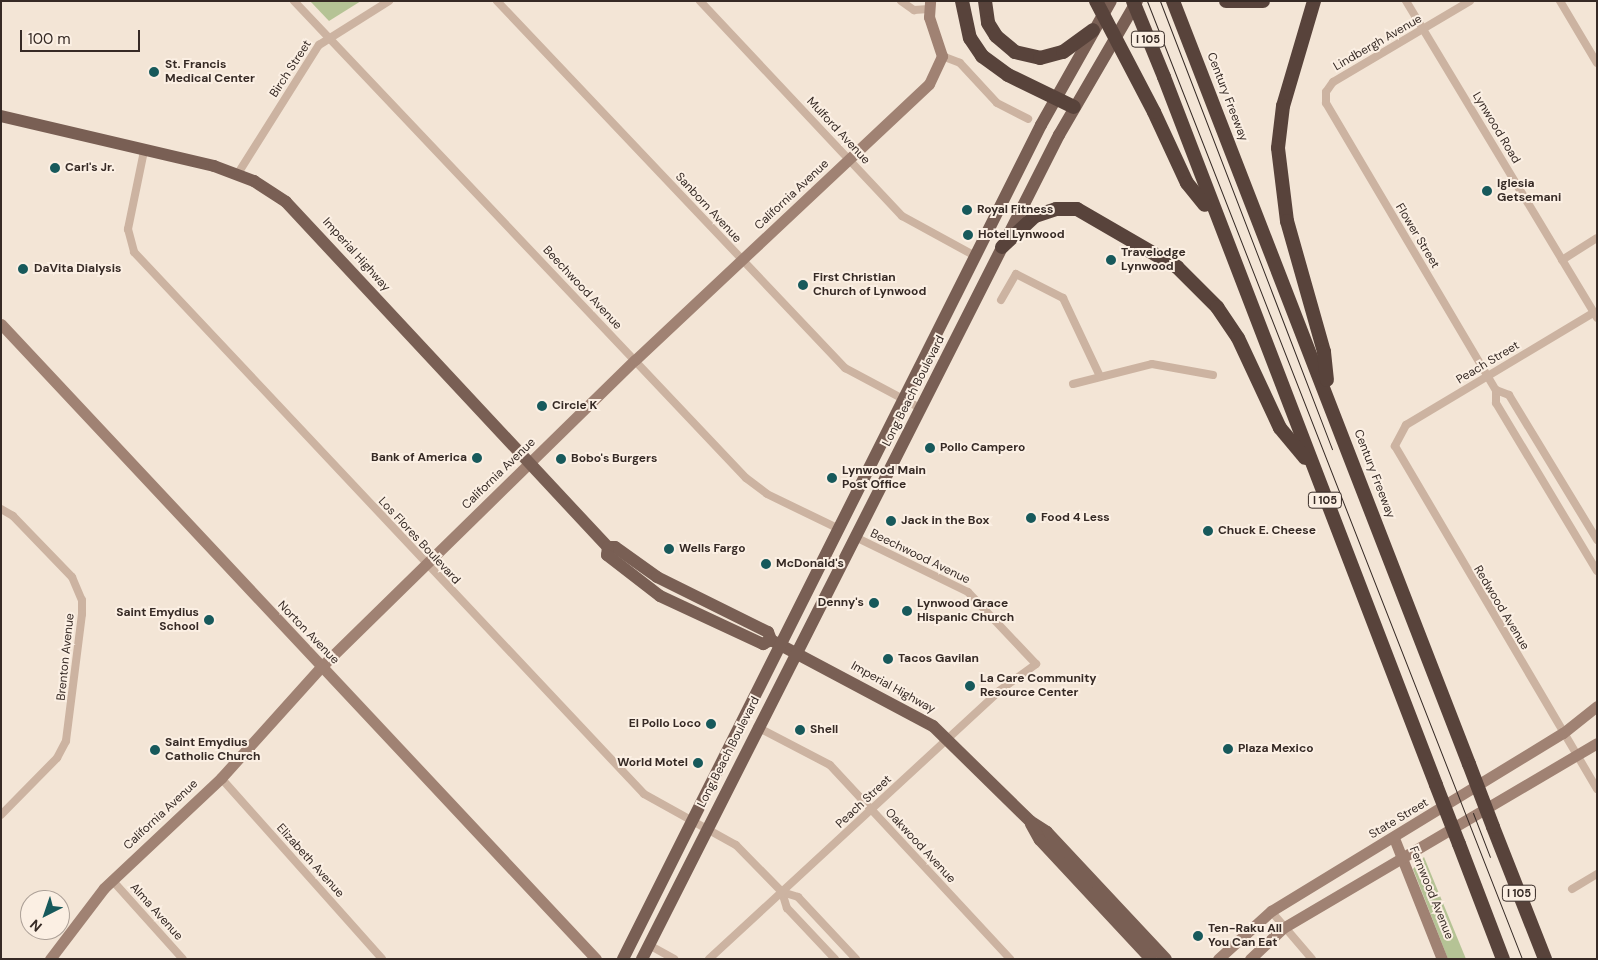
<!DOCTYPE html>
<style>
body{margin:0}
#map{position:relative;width:1598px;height:960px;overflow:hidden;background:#f3e5d6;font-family:"DM Sans",sans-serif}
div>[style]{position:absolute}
.green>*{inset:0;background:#b5c395}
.street>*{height:8px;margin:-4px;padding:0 4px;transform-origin:4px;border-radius:4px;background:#ccb3a1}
.secondary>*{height:11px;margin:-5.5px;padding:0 5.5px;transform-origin:5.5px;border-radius:5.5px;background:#a08273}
.primary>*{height:12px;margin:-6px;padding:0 6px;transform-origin:6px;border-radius:6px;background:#795f54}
.highway>*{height:14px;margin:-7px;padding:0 7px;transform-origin:7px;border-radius:7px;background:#58433b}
.tram>*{height:1px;margin:-0.5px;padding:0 0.5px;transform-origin:0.5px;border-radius:0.5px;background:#362a25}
.highway-bridge>*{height:14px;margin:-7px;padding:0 7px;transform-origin:7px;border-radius:7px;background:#58433b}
.dots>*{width:14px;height:14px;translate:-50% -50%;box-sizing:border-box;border:2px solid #fbefe3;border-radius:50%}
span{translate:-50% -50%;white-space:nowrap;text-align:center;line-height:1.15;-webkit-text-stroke:4px #fbefe3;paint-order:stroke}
.shield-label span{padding:1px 4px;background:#fbefe3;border:1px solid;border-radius:4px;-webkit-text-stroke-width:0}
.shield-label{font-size:11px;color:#362a25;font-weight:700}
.street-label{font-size:12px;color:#362a25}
.poi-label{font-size:12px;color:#362a25;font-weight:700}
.left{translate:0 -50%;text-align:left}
.right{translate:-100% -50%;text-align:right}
.frame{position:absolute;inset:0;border:2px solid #362a25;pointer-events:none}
.north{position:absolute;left:20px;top:890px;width:50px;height:50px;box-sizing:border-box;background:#fbefe3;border:1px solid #aca097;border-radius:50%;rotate:221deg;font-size:14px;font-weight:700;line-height:20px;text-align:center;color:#362a25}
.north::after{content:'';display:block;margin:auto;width:18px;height:22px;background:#17595b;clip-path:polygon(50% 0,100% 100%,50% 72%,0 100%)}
.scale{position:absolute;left:20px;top:30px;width:120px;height:22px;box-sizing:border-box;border:2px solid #362a25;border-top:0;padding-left:6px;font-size:15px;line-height:18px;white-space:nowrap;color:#362a25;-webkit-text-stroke:4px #fbefe3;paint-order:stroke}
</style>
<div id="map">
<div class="green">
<div style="clip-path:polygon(310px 1px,361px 1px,329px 21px)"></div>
<div style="clip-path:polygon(1424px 857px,1466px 959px,1448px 959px,1413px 869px)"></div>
</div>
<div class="street">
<div style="left:294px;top:1px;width:657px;rotate:46.54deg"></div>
<div style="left:746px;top:478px;width:26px;rotate:37deg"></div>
<div style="left:767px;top:494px;width:80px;rotate:25.9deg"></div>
<div style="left:497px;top:1px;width:506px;rotate:46.52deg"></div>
<div style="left:845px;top:368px;width:85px;rotate:28.1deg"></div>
<div style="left:700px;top:1px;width:295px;rotate:46.8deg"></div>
<div style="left:902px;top:216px;width:83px;rotate:28.7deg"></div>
<div style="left:901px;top:1px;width:16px;rotate:35deg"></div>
<div style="left:914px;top:10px;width:15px;rotate:-4deg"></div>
<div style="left:1406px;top:1px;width:370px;rotate:58.9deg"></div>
<div style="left:1470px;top:1px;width:159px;rotate:149.4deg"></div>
<div style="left:1333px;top:82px;width:12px;rotate:125deg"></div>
<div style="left:1326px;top:92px;width:11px;rotate:90deg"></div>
<div style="left:1326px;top:103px;width:334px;rotate:59.4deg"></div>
<div style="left:1496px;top:390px;width:13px;rotate:90deg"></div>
<div style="left:1496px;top:403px;width:196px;rotate:59deg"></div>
<div style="left:1560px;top:1px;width:72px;rotate:59.2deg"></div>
<div style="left:942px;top:56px;width:19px;rotate:21deg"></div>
<div style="left:960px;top:63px;width:54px;rotate:47.2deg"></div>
<div style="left:997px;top:103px;width:35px;rotate:27deg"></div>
<div style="left:144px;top:151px;width:80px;rotate:101.6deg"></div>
<div style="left:128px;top:229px;width:24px;rotate:75deg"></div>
<div style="left:134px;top:252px;width:744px;rotate:46.74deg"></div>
<div style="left:644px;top:794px;width:105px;rotate:29deg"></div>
<div style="left:736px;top:845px;width:66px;rotate:45.6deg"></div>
<div style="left:782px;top:892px;width:17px;rotate:73deg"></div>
<div style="left:787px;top:908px;width:70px;rotate:46.7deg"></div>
<div style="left:237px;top:175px;width:154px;rotate:-57.8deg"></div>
<div style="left:319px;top:45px;width:83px;rotate:-32.2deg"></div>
<div style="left:1562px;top:260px;width:41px;rotate:-32.2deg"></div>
<div style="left:1001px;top:300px;width:30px;rotate:-60deg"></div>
<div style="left:1016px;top:274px;width:53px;rotate:27.1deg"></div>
<div style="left:1063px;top:298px;width:84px;rotate:64.7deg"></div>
<div style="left:1593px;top:313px;width:218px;rotate:149.1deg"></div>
<div style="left:1406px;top:425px;width:24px;rotate:118deg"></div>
<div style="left:1395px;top:446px;width:398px;rotate:59.5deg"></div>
<div style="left:1073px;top:384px;width:81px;rotate:-14.2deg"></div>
<div style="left:1152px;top:364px;width:62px;rotate:10.2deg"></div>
<div style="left:1496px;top:390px;width:14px;rotate:21deg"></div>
<div style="left:1509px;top:395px;width:170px;rotate:58.7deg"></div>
<div style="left:1px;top:509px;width:14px;rotate:30deg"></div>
<div style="left:13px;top:516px;width:85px;rotate:46deg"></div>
<div style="left:72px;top:577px;width:25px;rotate:67deg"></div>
<div style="left:82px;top:600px;width:14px;rotate:90deg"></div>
<div style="left:82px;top:614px;width:128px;rotate:97.2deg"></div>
<div style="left:66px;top:741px;width:19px;rotate:118deg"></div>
<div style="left:57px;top:758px;width:80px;rotate:134.5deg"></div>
<div style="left:757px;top:727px;width:82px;rotate:27.5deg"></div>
<div style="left:830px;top:765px;width:265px;rotate:47.1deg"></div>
<div style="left:221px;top:778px;width:242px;rotate:48.3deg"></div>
<div style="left:112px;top:880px;width:106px;rotate:48.1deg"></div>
<div style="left:1572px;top:889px;width:29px;rotate:-31deg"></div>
<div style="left:782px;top:892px;width:17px;rotate:17deg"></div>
<div style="left:798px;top:897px;width:85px;rotate:46.9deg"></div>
<div style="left:1271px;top:911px;width:63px;rotate:49.5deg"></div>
<div style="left:649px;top:945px;width:29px;rotate:29deg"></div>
<div style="left:709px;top:959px;width:395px;rotate:-42.7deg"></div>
<div style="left:999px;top:691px;width:46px;rotate:-36.1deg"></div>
<div style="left:1036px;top:664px;width:99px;rotate:-133.4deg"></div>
<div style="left:968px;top:592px;width:126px;rotate:-154deg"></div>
</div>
<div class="secondary">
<div style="left:1px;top:324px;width:870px;rotate:46.86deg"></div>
<div style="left:1394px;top:838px;width:130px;rotate:68.4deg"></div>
<div style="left:50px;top:959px;width:89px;rotate:-52.7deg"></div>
<div style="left:104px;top:888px;width:161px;rotate:-43.2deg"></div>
<div style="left:221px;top:778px;width:149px;rotate:-48deg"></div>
<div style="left:321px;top:667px;width:439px;rotate:-44.4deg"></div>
<div style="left:635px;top:360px;width:403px;rotate:-43.2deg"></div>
<div style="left:929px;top:84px;width:31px;rotate:-65deg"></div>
<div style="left:942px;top:56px;width:41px;rotate:-108.4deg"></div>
<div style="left:929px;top:17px;width:16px;rotate:-86deg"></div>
<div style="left:1218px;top:959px;width:72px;rotate:-42.2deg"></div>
<div style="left:1271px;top:911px;width:342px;rotate:-31.4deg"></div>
<div style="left:1563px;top:733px;width:43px;rotate:-38.5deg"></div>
<div style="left:1250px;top:959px;width:45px;rotate:-43.2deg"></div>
<div style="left:1283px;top:928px;width:364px;rotate:-30.5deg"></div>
</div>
<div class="primary">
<div style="left:1px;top:116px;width:219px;rotate:13.2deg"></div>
<div style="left:214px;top:166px;width:43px;rotate:20.6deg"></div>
<div style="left:254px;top:181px;width:38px;rotate:33deg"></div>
<div style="left:286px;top:202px;width:472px;rotate:47deg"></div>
<div style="left:608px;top:547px;width:7px"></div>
<div style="left:615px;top:547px;width:52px;rotate:35.5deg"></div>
<div style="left:657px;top:577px;width:124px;rotate:26.4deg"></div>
<div style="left:768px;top:632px;width:9px;rotate:69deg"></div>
<div style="left:771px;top:640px;width:183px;rotate:28deg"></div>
<div style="left:933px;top:726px;width:136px;rotate:44.4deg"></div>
<div style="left:1030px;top:821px;width:20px;rotate:33deg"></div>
<div style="left:1047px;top:832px;width:174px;rotate:46.9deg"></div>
<div style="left:608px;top:547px;width:8px;rotate:97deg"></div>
<div style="left:607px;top:555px;width:67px;rotate:37.7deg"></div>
<div style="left:660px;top:596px;width:114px;rotate:25deg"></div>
<div style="left:763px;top:644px;width:9px;rotate:-27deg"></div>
<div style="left:1031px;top:824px;width:18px;rotate:61deg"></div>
<div style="left:1040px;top:840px;width:163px;rotate:47deg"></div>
<div style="left:623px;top:959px;width:933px;rotate:-63.38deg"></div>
<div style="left:1041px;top:125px;width:142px;rotate:-60.6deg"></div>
<div style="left:642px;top:959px;width:924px;rotate:-63.16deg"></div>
<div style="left:1059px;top:135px;width:155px;rotate:-59.8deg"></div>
</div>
<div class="highway">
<div style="left:962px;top:1px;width:38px;rotate:78deg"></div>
<div style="left:970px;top:38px;width:22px;rotate:56deg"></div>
<div style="left:982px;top:56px;width:32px;rotate:36deg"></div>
<div style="left:1008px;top:75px;width:73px;rotate:25.9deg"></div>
<div style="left:985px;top:1px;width:22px;rotate:82deg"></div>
<div style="left:988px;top:23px;width:15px;rotate:58deg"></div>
<div style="left:996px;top:36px;width:25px;rotate:40deg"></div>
<div style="left:1015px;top:52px;width:26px;rotate:13deg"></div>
<div style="left:1040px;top:58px;width:24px;rotate:-15deg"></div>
<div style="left:1063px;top:52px;width:37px;rotate:-36deg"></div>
<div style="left:1173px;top:1px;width:818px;rotate:68.8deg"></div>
<div style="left:1226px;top:1px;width:37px"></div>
<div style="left:1314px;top:1px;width:109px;rotate:106.4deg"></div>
<div style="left:1283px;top:106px;width:42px;rotate:96.8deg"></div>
<div style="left:1278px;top:148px;width:74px;rotate:83deg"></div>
<div style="left:1287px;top:221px;width:136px;rotate:74.2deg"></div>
<div style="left:1324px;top:352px;width:28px;rotate:84deg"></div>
<div style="left:1164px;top:77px;width:758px;rotate:68.98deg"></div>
<div style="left:1154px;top:112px;width:78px;rotate:65.1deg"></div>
<div style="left:1187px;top:183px;width:28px;rotate:51deg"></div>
<div style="left:1002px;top:247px;width:45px;rotate:-43.2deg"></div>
<div style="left:1035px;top:216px;width:22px;rotate:-18deg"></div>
<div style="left:1056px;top:209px;width:21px"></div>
<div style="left:1077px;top:209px;width:116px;rotate:30.1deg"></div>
<div style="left:1177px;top:267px;width:57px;rotate:45deg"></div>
<div style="left:1217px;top:307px;width:37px;rotate:56deg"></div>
<div style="left:1238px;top:338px;width:99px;rotate:65deg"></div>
<div style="left:1280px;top:428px;width:39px;rotate:50deg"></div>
<div style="left:1493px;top:827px;width:142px;rotate:68.5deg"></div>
<div style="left:1459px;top:844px;width:123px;rotate:69.1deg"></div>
</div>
<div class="tram">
<div style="left:1147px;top:1px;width:1029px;rotate:68.62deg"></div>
<div style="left:1160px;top:1px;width:480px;rotate:69deg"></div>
<div style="left:1473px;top:813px;width:47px;rotate:68.9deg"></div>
</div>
<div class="highway-bridge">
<div style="left:1096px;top:1px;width:125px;rotate:62.4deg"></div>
<div style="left:1133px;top:1px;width:82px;rotate:67.8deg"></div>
<div style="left:1469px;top:764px;width:67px;rotate:69.1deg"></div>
<div style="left:1436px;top:785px;width:63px;rotate:68.7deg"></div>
</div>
<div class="dots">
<div style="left:154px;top:72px;background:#17595b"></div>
<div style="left:55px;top:168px;background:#17595b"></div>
<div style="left:1487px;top:191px;background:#17595b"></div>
<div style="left:967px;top:210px;background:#17595b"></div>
<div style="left:968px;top:235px;background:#17595b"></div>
<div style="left:1111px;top:260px;background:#17595b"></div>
<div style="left:23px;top:269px;background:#17595b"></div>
<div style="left:803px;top:285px;background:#17595b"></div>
<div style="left:542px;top:406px;background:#17595b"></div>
<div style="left:930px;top:448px;background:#17595b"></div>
<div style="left:477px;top:458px;background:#17595b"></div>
<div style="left:561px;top:459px;background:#17595b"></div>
<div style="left:832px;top:478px;background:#17595b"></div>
<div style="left:1031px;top:518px;background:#17595b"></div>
<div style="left:891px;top:521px;background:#17595b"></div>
<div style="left:1208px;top:531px;background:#17595b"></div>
<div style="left:669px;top:549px;background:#17595b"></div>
<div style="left:766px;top:564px;background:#17595b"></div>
<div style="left:874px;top:603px;background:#17595b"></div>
<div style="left:907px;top:611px;background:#17595b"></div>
<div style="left:209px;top:620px;background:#17595b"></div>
<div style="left:888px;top:659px;background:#17595b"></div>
<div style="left:970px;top:686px;background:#17595b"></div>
<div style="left:711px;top:724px;background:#17595b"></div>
<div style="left:800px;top:730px;background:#17595b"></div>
<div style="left:1228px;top:749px;background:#17595b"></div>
<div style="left:155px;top:750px;background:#17595b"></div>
<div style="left:698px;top:763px;background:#17595b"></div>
<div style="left:1198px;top:936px;background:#17595b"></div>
</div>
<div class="shield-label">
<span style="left:1148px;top:39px">I 105</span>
<span style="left:1325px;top:500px">I 105</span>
<span style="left:1519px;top:893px">I 105</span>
</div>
<div class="street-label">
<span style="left:1378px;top:43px;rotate:-30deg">Lindbergh Avenue</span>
<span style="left:291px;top:69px;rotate:-57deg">Birch Street</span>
<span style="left:1227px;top:97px;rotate:69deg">Century Freeway</span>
<span style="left:1496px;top:128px;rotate:59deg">Lynwood Road</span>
<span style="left:838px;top:131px;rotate:47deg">Mulford Avenue</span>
<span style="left:792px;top:195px;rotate:-43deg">California Avenue</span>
<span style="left:708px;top:208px;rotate:47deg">Sanborn Avenue</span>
<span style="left:1417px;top:236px;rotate:59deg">Flower Street</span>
<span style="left:356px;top:255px;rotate:48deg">Imperial Highway</span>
<span style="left:582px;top:288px;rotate:47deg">Beechwood Avenue</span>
<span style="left:1488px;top:363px;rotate:-31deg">Peach Street</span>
<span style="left:914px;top:391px;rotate:-63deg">Long Beach Boulevard</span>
<span style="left:499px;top:474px;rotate:-44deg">California Avenue</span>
<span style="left:1374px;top:474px;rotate:69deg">Century Freeway</span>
<span style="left:419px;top:541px;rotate:47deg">Los Flores Boulevard</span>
<span style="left:920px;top:557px;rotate:26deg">Beechwood Avenue</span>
<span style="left:1501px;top:608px;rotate:59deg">Redwood Avenue</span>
<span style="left:308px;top:633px;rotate:46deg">Norton Avenue</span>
<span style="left:66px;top:657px;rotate:-84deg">Brenton Avenue</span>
<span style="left:893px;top:688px;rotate:29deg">Imperial Highway</span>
<span style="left:729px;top:752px;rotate:-63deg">Long Beach Boulevard</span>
<span style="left:864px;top:802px;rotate:-43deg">Peach Street</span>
<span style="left:161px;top:815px;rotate:-43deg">California Avenue</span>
<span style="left:1399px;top:819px;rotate:-31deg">State Street</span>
<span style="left:920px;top:846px;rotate:47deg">Oakwood Avenue</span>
<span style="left:310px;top:861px;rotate:48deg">Elizabeth Avenue</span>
<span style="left:1431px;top:893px;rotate:68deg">Fernwood Avenue</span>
<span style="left:156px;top:912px;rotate:48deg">Alma Avenue</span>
</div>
<div class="poi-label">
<span class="left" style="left:165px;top:72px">St. Francis<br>Medical Center</span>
<span class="left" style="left:65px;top:168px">Carl's Jr.</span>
<span class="left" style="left:1497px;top:191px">Iglesia<br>Getsemani</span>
<span class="left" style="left:977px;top:210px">Royal Fitness</span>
<span class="left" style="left:978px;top:235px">Hotel Lynwood</span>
<span class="left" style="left:1121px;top:260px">Travelodge<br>Lynwood</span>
<span class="left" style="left:34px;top:269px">DaVita Dialysis</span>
<span class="left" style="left:813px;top:285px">First Christian<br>Church of Lynwood</span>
<span class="left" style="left:552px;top:406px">Circle K</span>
<span class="left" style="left:940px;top:448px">Pollo Campero</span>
<span class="right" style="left:467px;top:458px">Bank of America</span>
<span class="left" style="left:571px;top:459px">Bobo's Burgers</span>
<span class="left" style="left:842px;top:478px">Lynwood Main<br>Post Office</span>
<span class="left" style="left:1041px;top:518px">Food 4 Less</span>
<span class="left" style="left:901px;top:521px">Jack in the Box</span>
<span class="left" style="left:1218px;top:531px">Chuck E. Cheese</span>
<span class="left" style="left:679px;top:549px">Wells Fargo</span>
<span class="left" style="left:776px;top:564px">McDonald's</span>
<span class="right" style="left:864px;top:603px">Denny's</span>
<span class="left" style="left:917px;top:611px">Lynwood Grace<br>Hispanic Church</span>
<span class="right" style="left:199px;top:620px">Saint Emydius<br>School</span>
<span class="left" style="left:898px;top:659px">Tacos Gavilan</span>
<span class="left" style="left:980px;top:686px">La Care Community<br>Resource Center</span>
<span class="right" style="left:701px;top:724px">El Pollo Loco</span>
<span class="left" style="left:810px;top:730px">Shell</span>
<span class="left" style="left:165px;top:750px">Saint Emydius<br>Catholic Church</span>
<span class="left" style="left:1238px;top:749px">Plaza Mexico</span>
<span class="right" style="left:688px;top:763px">World Motel</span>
<span class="left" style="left:1208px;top:936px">Ten-Raku All<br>You Can Eat</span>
</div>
<div class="frame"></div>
<div class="north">N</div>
<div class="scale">100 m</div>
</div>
